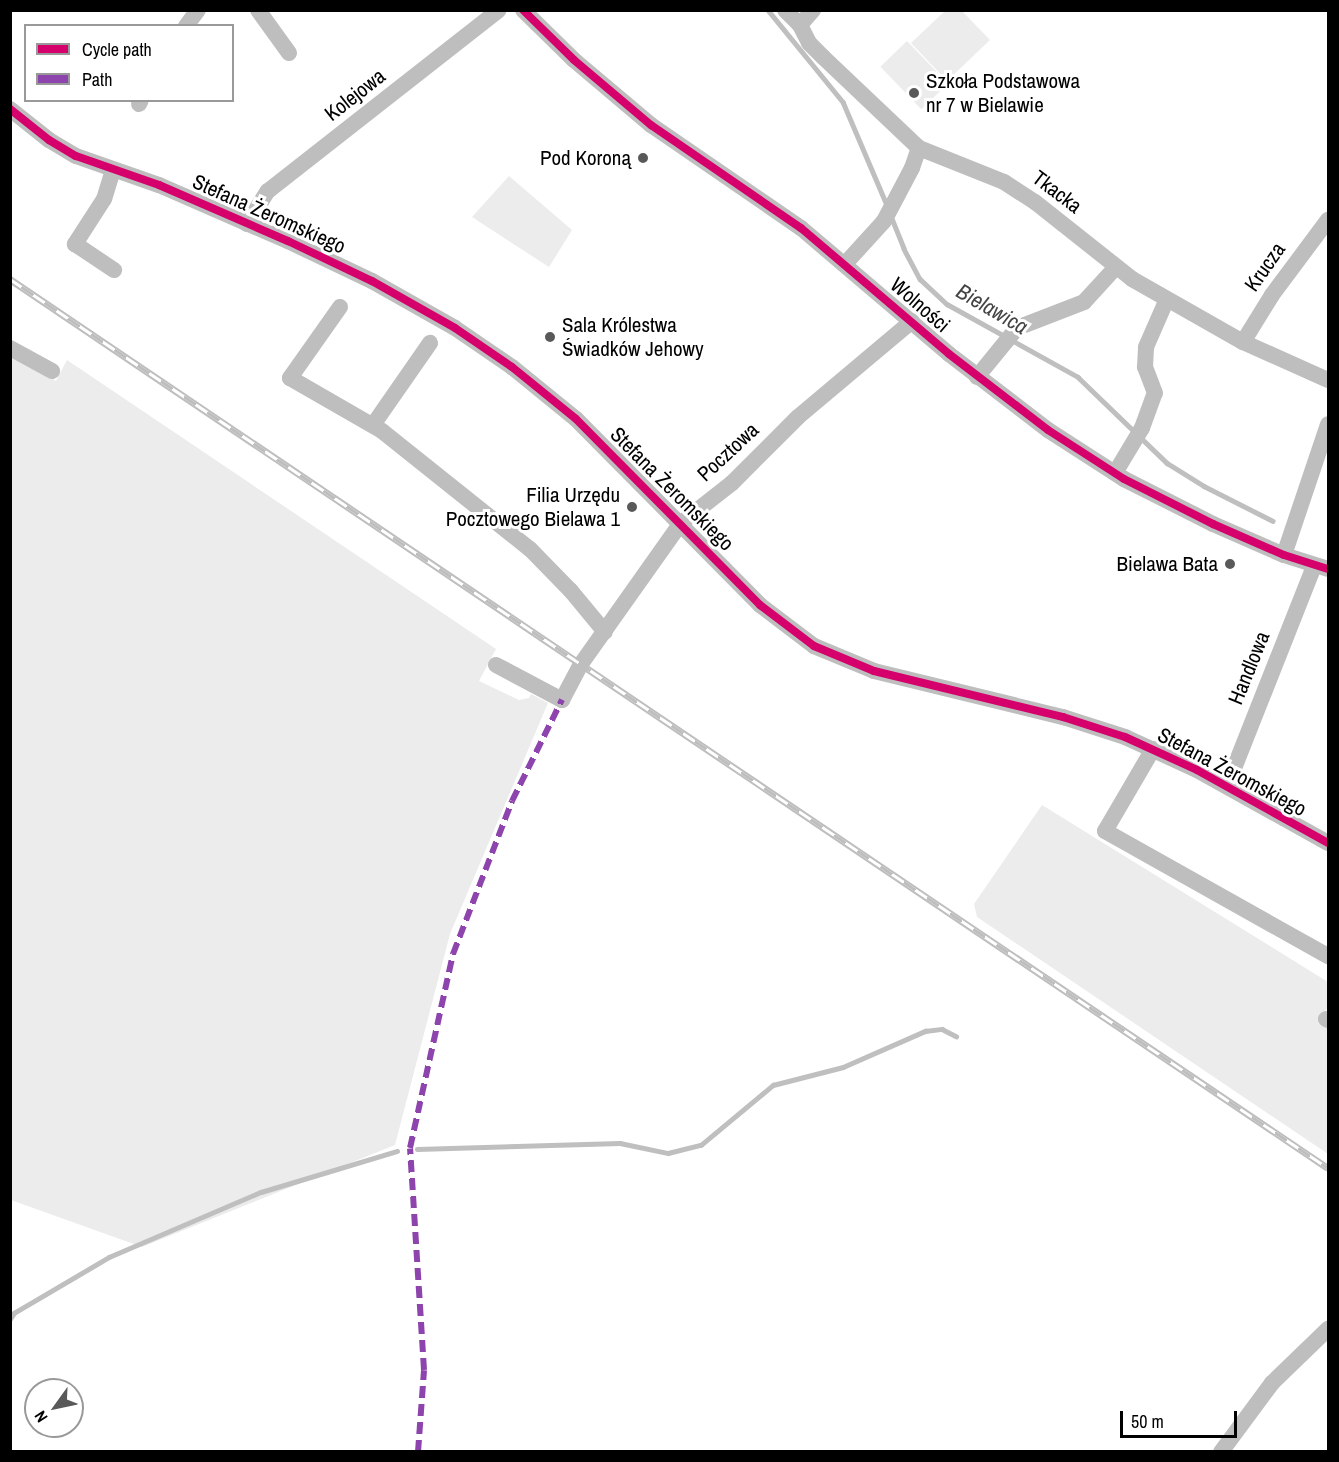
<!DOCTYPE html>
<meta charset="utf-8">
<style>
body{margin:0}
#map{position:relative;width:1339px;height:1462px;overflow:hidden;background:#fff;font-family:"Archivo Narrow",sans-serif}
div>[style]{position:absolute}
.green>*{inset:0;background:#ececec;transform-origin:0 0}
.stream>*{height:4.5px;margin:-2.25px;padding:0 2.25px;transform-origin:2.25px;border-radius:2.25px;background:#bfbfbf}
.minor>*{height:16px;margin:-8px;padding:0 8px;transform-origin:8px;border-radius:8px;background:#bebebe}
.rail>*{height:7px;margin-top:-3.5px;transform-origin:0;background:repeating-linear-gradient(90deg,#fff 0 14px,#bebebe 0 28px);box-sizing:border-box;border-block:2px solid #bebebe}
.quiet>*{height:6px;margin-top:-3px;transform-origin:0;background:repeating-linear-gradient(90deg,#8e44ad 0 12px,transparent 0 18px)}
.cycleway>*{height:8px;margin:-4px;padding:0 4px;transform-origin:4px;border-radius:4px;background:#d6006c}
.dots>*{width:16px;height:16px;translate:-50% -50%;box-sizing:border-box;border:3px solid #fff;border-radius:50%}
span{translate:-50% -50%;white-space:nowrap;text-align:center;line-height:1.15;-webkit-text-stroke:6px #fff;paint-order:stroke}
.poi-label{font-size:21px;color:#000}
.left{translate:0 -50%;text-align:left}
.right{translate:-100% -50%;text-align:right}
.street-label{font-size:21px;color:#000}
.water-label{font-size:22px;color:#444;font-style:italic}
.frame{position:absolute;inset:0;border:12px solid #000;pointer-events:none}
.legend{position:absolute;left:24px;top:24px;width:210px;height:78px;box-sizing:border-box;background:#fff;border:2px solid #999;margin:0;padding:8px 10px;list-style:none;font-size:18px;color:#000}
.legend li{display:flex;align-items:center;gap:12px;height:30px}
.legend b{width:30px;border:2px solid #999}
.north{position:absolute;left:24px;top:1378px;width:60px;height:60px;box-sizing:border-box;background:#fff;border:2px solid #999;border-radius:50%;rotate:237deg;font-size:16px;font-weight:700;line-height:24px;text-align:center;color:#000}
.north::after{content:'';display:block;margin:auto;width:21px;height:27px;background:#595959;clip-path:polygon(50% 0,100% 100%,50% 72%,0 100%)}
.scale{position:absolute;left:1120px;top:1411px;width:117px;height:27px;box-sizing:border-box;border:3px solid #000;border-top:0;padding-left:8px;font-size:18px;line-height:21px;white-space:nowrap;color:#000;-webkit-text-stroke:4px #fff;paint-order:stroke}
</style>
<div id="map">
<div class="green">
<div style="clip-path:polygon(946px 10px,962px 11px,990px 40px,947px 81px,911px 43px)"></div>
<div style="left:907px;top:41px;width:59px;height:37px;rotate:46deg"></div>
<div style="clip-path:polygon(509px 176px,572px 230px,549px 267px,472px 217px)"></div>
<div style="clip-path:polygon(10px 354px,56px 381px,67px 360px,496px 649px,479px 681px,519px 700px,529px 698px,531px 694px,548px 703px,450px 934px,395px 1145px,142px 1247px,11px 1200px)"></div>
<div style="clip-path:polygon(1042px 805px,1328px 982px,1328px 1006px,1321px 1020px,1328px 1025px,1328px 1154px,977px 917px,974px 904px)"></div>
</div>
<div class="stream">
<div style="left:768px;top:10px;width:119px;rotate:50.8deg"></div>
<div style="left:843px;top:102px;width:112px;rotate:66.9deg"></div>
<div style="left:891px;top:216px;width:35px;rotate:68deg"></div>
<div style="left:904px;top:249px;width:34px;rotate:62deg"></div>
<div style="left:920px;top:279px;width:37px;rotate:43deg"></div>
<div style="left:947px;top:304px;width:150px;rotate:29.1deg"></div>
<div style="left:1078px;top:377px;width:124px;rotate:44deg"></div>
<div style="left:1167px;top:463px;width:44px;rotate:31.9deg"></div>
<div style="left:1204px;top:486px;width:77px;rotate:26.9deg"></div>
<div style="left:417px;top:1149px;width:203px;rotate:-1.7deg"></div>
<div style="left:620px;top:1143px;width:49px;rotate:11.8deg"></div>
<div style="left:668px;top:1153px;width:34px;rotate:-14deg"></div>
<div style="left:701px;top:1145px;width:94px;rotate:-39.8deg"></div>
<div style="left:773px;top:1085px;width:72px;rotate:-14.4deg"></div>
<div style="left:843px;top:1067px;width:90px;rotate:-23.7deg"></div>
<div style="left:925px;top:1031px;width:17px;rotate:-7deg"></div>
<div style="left:942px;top:1029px;width:16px;rotate:27deg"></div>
<div style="left:10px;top:1319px;width:7px;rotate:-56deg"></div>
<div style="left:14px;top:1313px;width:110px;rotate:-30.5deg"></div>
<div style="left:109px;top:1257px;width:165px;rotate:-23.2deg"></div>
<div style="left:261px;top:1192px;width:142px;rotate:-16.8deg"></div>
</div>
<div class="minor">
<div style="left:258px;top:10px;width:53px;rotate:54.2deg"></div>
<div style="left:523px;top:10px;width:71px;rotate:44.4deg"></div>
<div style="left:574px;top:60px;width:101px;rotate:40.2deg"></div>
<div style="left:651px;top:125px;width:182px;rotate:34.5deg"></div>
<div style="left:801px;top:228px;width:194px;rotate:40.4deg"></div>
<div style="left:949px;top:354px;width:125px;rotate:37.5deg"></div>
<div style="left:1048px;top:430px;width:90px;rotate:32.8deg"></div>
<div style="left:1124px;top:479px;width:100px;rotate:26.8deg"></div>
<div style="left:1213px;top:524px;width:77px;rotate:23.6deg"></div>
<div style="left:1284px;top:555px;width:46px;rotate:17.7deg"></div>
<div style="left:785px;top:10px;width:21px;rotate:45deg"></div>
<div style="left:800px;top:25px;width:20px;rotate:63deg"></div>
<div style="left:809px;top:43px;width:20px;rotate:45deg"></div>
<div style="left:823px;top:57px;width:132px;rotate:43.5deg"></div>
<div style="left:919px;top:148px;width:92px;rotate:21.8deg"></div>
<div style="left:1004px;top:182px;width:37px;rotate:33deg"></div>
<div style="left:1035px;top:202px;width:124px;rotate:38.4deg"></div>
<div style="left:1132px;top:279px;width:128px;rotate:29.6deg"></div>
<div style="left:1243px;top:342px;width:93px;rotate:24.1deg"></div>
<div style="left:800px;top:25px;width:20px;rotate:-49deg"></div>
<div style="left:186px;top:26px;width:20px;rotate:-53deg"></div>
<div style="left:139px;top:104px;width:4px;rotate:-63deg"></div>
<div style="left:10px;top:109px;width:50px;rotate:38.5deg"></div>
<div style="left:49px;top:140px;width:31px;rotate:31deg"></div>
<div style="left:76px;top:156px;width:88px;rotate:19.3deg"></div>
<div style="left:159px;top:185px;width:141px;rotate:23.5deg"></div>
<div style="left:288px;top:241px;width:93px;rotate:25.5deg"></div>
<div style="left:372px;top:281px;width:95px;rotate:29.5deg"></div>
<div style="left:455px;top:328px;width:69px;rotate:34.4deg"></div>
<div style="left:512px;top:367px;width:82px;rotate:39.1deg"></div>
<div style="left:576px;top:419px;width:262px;rotate:45.3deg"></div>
<div style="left:760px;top:605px;width:68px;rotate:37.2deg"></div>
<div style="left:814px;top:646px;width:65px;rotate:22.6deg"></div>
<div style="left:874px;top:671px;width:195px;rotate:13.7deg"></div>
<div style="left:1063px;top:717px;width:65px;rotate:17.9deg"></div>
<div style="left:1125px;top:737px;width:79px;rotate:24.6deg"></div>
<div style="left:1197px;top:770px;width:150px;rotate:29.1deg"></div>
<div style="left:113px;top:170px;width:30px;rotate:107deg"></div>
<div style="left:104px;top:199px;width:54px;rotate:122.8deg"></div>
<div style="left:75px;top:244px;width:47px;rotate:33.7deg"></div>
<div style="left:247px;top:224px;width:39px;rotate:-58deg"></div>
<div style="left:268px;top:191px;width:293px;rotate:-38.1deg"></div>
<div style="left:845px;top:264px;width:58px;rotate:-47.8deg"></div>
<div style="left:884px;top:221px;width:60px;rotate:-62.2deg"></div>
<div style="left:912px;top:168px;width:21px;rotate:-71deg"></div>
<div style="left:340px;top:307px;width:87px;rotate:125.2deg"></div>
<div style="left:290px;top:378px;width:106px;rotate:29.9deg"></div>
<div style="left:382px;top:431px;width:189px;rotate:38.6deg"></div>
<div style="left:530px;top:549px;width:59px;rotate:45.7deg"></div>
<div style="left:571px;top:591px;width:53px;rotate:50.3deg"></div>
<div style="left:1243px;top:342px;width:55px;rotate:-58.3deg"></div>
<div style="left:1272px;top:295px;width:94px;rotate:-53.3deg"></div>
<div style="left:10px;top:348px;width:48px;rotate:28.7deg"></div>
<div style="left:977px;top:377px;width:63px;rotate:-50.8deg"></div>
<div style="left:1017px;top:328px;width:72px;rotate:-21.2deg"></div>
<div style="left:1084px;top:302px;width:47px;rotate:-47.6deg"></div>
<div style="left:373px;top:425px;width:100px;rotate:-55.2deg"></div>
<div style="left:1115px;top:473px;width:52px;rotate:-59deg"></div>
<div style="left:1142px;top:428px;width:37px;rotate:-70deg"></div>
<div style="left:1155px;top:393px;width:28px;rotate:-111deg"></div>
<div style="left:1145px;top:367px;width:20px;rotate:-87deg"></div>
<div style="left:1146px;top:347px;width:52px;rotate:-66.4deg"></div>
<div style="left:1284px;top:555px;width:138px;rotate:-71.4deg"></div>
<div style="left:496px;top:665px;width:75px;rotate:27.9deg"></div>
<div style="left:562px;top:700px;width:41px;rotate:-62.2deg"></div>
<div style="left:581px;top:664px;width:173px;rotate:-54.7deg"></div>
<div style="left:681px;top:523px;width:65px;rotate:-38.1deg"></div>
<div style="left:732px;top:483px;width:93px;rotate:-45deg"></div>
<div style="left:798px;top:417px;width:149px;rotate:-40.1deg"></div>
<div style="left:1153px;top:749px;width:95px;rotate:120.3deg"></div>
<div style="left:1105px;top:831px;width:256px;rotate:29.3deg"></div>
<div style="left:1227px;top:786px;width:237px;rotate:-68.4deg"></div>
<div style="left:1326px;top:1019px;width:2px;rotate:27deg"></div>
<div style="left:1221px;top:1452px;width:86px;rotate:-53.5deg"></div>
<div style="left:1272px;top:1383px;width:78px;rotate:-44deg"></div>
</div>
<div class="rail">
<div style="left:10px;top:279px;width:1590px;rotate:34deg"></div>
</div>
<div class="quiet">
<div style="left:418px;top:1452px;width:82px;rotate:-85.8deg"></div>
<div style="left:424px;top:1370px;width:222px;rotate:-93.6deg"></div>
<div style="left:410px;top:1148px;width:199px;rotate:-77.5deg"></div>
<div style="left:453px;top:954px;width:164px;rotate:-68.9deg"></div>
<div style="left:512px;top:801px;width:113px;rotate:-63.7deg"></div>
</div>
<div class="cycleway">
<div style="left:523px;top:10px;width:71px;rotate:44.4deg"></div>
<div style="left:574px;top:60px;width:101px;rotate:40.2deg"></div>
<div style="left:651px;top:125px;width:182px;rotate:34.5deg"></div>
<div style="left:801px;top:228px;width:194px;rotate:40.4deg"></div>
<div style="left:949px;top:354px;width:125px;rotate:37.5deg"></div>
<div style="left:1048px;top:430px;width:90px;rotate:32.8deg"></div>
<div style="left:1124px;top:479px;width:100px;rotate:26.8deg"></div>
<div style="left:1213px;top:524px;width:77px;rotate:23.6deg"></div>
<div style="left:1284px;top:555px;width:46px;rotate:17.7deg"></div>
<div style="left:10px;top:109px;width:50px;rotate:38.5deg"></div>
<div style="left:49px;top:140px;width:31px;rotate:31deg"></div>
<div style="left:76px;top:156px;width:88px;rotate:19.3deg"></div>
<div style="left:159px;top:185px;width:141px;rotate:23.5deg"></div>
<div style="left:288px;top:241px;width:93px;rotate:25.5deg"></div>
<div style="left:372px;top:281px;width:95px;rotate:29.5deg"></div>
<div style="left:455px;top:328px;width:69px;rotate:34.4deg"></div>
<div style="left:512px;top:367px;width:82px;rotate:39.1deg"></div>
<div style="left:576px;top:419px;width:262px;rotate:45.3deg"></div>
<div style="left:760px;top:605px;width:68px;rotate:37.2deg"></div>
<div style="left:814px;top:646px;width:65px;rotate:22.6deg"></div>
<div style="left:874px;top:671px;width:195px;rotate:13.7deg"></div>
<div style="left:1063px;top:717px;width:65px;rotate:17.9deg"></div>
<div style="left:1125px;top:737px;width:79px;rotate:24.6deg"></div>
<div style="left:1197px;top:770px;width:150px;rotate:29.1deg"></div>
</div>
<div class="dots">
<div style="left:914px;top:93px;background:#595959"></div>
<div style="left:643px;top:158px;background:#595959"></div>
<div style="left:550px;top:337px;background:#595959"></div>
<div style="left:632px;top:507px;background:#595959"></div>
<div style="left:1230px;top:564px;background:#595959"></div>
</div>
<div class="poi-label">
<span class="left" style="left:926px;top:93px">Szkoła Podstawowa<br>nr 7 w Bielawie</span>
<span class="right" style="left:631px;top:158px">Pod Koroną</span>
<span class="left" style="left:562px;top:337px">Sala Królestwa<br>Świadków Jehowy</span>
<span class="right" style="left:620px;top:507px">Filia Urzędu<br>Pocztowego Bielawa 1</span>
<span class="right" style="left:1218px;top:564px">Bielawa Bata</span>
</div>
<div class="street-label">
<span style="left:355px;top:95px;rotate:-38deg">Kolejowa</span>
<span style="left:1057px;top:192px;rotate:37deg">Tkacka</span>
<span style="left:269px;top:214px;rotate:24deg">Stefana Żeromskiego</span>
<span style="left:1265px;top:267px;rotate:-55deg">Krucza</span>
<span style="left:920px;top:305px;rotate:41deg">Wolności</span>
<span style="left:728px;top:452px;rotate:-43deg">Pocztowa</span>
<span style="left:672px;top:489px;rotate:45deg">Stefana Żeromskiego</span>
<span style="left:1249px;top:668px;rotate:-68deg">Handlowa</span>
<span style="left:1232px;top:772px;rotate:28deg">Stefana Żeromskiego</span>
</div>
<div class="water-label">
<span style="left:992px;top:309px;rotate:30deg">Bielawica</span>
</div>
<div class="frame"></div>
<ul class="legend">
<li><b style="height:8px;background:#d6006c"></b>Cycle path</li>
<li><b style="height:8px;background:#8e44ad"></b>Path</li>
</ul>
<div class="north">N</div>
<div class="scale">50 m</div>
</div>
